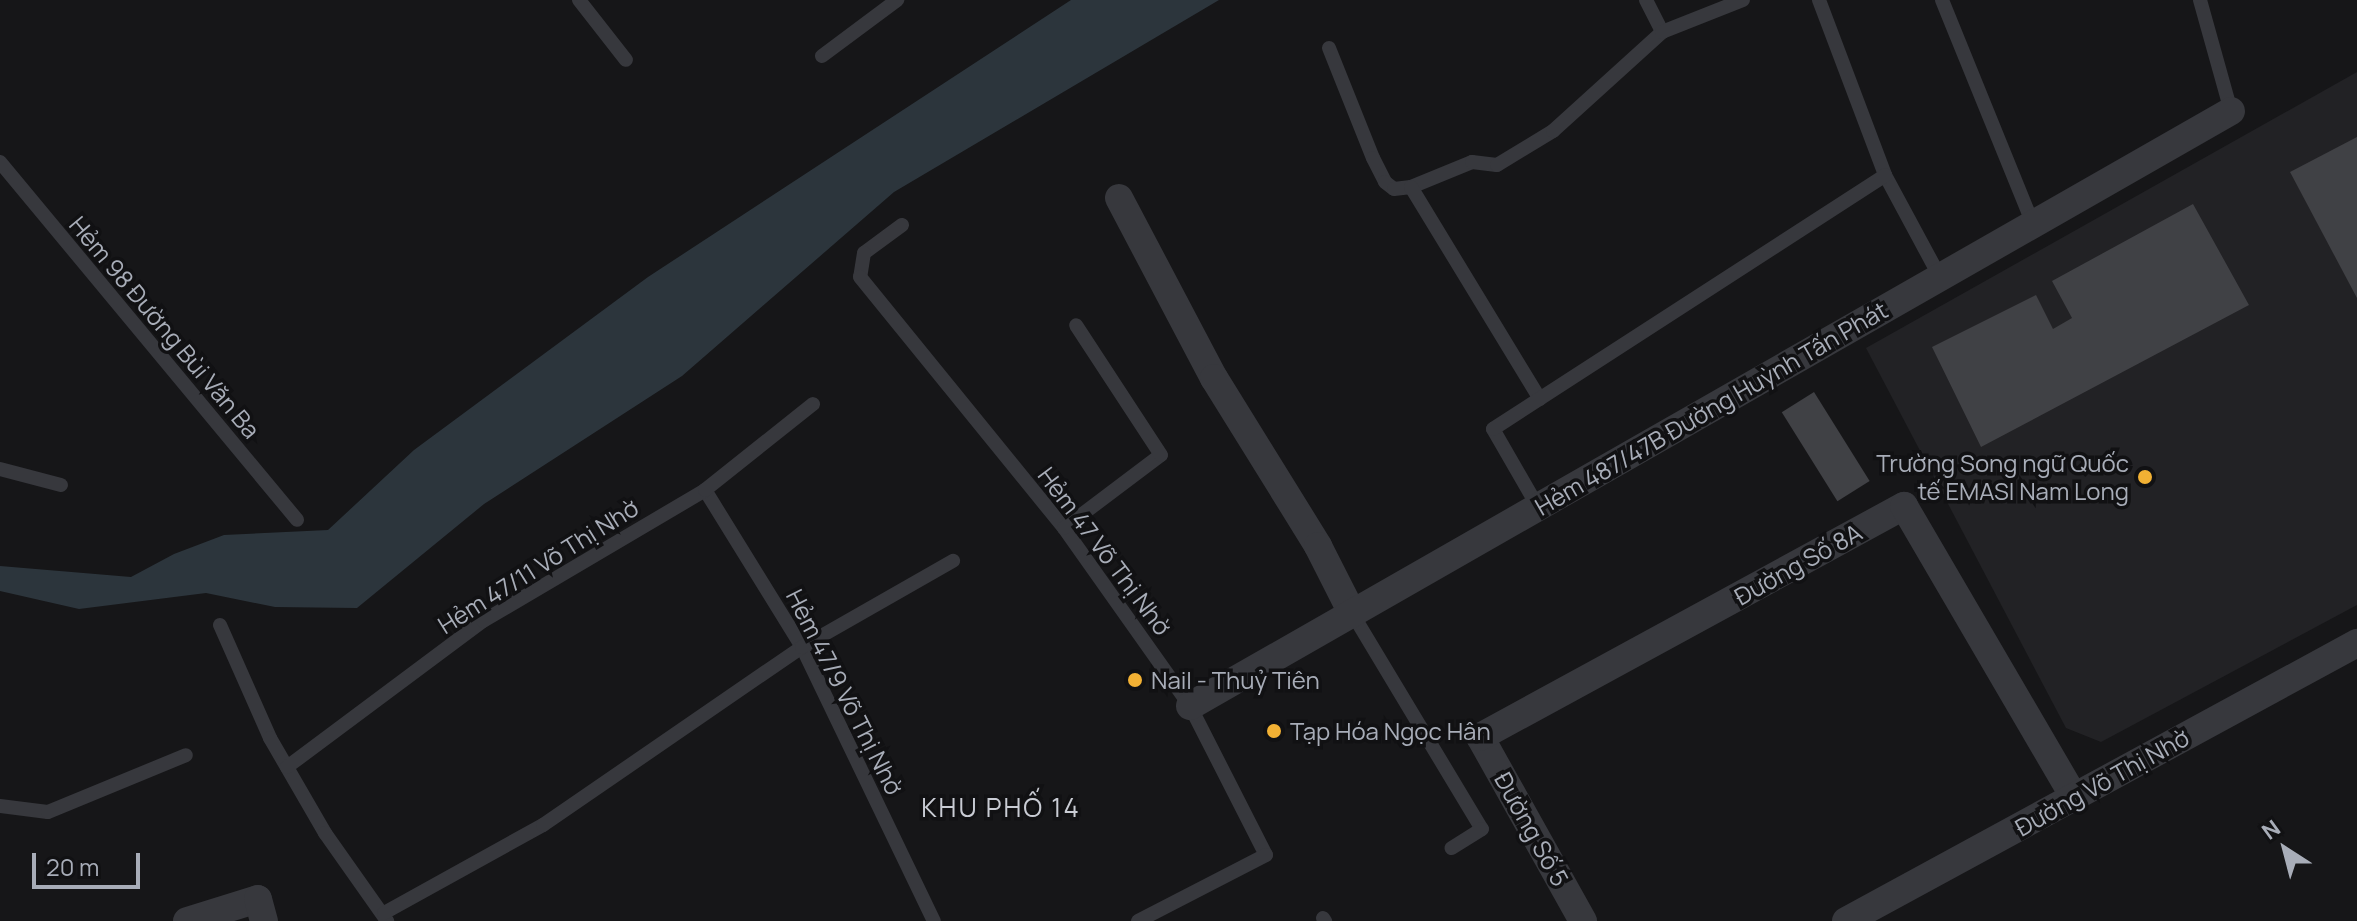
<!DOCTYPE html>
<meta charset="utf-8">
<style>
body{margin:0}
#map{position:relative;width:2357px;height:921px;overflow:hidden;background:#161618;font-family:Manrope,sans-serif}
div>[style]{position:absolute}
.built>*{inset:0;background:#222225}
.water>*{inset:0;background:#2c353c}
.building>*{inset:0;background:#404145;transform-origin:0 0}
.lane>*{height:14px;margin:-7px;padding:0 7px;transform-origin:7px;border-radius:7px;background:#37383d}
.street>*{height:28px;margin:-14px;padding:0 14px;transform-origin:14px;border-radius:14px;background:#37383d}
.dots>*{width:22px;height:22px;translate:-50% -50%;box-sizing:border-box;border:4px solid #111113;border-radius:50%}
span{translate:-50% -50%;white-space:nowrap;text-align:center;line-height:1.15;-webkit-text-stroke:7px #111113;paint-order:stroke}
.street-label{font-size:24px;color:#a8adb8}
.poi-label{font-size:24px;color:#a8adb8}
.right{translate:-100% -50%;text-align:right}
.left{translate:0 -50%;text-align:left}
.neighbourhood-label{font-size:26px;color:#c9ccd4;letter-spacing:2px}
.north{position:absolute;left:2245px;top:809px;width:80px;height:80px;-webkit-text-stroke:6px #111113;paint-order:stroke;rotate:324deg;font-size:22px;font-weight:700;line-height:32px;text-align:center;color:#a8adb8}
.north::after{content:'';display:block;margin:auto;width:28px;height:36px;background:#a8adb8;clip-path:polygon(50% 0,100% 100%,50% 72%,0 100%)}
.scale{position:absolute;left:32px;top:853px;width:108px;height:36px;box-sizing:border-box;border:4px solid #a8adb8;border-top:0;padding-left:10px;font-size:24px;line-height:28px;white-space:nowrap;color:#a8adb8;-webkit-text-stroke:6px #111113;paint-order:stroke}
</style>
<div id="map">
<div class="built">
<div style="clip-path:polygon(2357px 72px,2357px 605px,2101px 742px,2066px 728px,1866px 348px)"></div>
</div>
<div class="water">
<div style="clip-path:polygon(1071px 0,1219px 0,894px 192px,682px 376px,484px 504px,357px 608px,275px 607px,206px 593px,79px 609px,0 591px,0 566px,131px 577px,174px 554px,224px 535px,328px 530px,414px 450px,648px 277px)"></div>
</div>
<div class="building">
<div style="clip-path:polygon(2357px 137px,2357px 298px,2290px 172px)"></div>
<div style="clip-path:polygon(2193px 204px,2249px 305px,1981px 447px,1932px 347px,2036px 295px,2053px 329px,2072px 318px,2052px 281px)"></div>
<div style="left:1814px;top:392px;width:105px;height:38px;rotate:58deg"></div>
</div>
<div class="lane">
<div style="left:579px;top:0;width:76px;rotate:51.9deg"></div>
<div style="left:1646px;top:0;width:36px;rotate:63deg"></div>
<div style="left:1819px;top:0;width:187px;rotate:69.3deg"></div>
<div style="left:1885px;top:175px;width:116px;rotate:61.7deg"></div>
<div style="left:1942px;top:0;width:242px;rotate:67.9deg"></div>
<div style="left:2200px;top:0;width:115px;rotate:74.4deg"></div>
<div style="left:1329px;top:48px;width:118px;rotate:68.2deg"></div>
<div style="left:1373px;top:158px;width:27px;rotate:63deg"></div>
<div style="left:1385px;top:182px;width:11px;rotate:38deg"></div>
<div style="left:1394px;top:189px;width:17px;rotate:-7deg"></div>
<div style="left:1411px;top:187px;width:66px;rotate:-22.3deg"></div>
<div style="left:1472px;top:162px;width:25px;rotate:7deg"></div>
<div style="left:1497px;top:165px;width:66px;rotate:-31.3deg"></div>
<div style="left:1553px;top:131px;width:147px;rotate:-42.2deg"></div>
<div style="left:1662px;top:32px;width:87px;rotate:-21.6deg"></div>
<div style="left:822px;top:56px;width:94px;rotate:-36.7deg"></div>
<div style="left:0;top:162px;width:465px;rotate:50.3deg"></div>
<div style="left:1411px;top:187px;width:248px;rotate:58.7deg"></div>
<div style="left:902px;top:225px;width:47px;rotate:143.6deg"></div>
<div style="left:864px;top:253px;width:24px;rotate:99deg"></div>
<div style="left:860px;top:277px;width:323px;rotate:50.9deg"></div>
<div style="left:1064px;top:528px;width:218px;rotate:54.7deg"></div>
<div style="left:1190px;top:706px;width:167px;rotate:63deg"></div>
<div style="left:1266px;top:855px;width:144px;rotate:152.7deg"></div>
<div style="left:0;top:469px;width:63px;rotate:14.7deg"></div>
<div style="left:705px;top:490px;width:185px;rotate:58.3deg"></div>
<div style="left:802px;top:647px;width:304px;rotate:64.3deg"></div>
<div style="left:1538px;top:507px;width:90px;rotate:-120deg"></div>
<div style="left:1493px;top:429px;width:467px;rotate:-32.9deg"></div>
<div style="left:1064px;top:528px;width:121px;rotate:-37deg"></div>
<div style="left:1161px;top:455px;width:155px;rotate:-123.2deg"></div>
<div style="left:1352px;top:613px;width:252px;rotate:59deg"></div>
<div style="left:1482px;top:829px;width:36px;rotate:148deg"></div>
<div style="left:220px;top:625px;width:124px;rotate:66.1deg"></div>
<div style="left:270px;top:738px;width:110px;rotate:59.9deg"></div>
<div style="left:325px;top:833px;width:108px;rotate:54.8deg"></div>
<div style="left:287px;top:767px;width:244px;rotate:-36.7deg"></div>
<div style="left:483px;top:621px;width:258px;rotate:-30.5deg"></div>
<div style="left:705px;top:490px;width:138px;rotate:-38.5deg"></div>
<div style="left:0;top:806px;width:48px;rotate:7.1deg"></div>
<div style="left:48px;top:812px;width:149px;rotate:-22.4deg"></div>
<div style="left:384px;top:913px;width:182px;rotate:-29deg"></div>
<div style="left:543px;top:825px;width:314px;rotate:-34.5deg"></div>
<div style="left:802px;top:647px;width:174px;rotate:-29.7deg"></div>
<div style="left:1323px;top:918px;width:4px;rotate:56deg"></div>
</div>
<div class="street">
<div style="left:1119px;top:198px;width:204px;rotate:62.2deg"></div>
<div style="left:1214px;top:378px;width:198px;rotate:58.2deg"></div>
<div style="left:1318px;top:546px;width:75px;rotate:63.1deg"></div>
<div style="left:1190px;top:706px;width:1199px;rotate:-29.75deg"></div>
<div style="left:187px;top:921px;width:74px;rotate:-17.2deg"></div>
<div style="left:258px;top:899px;width:23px;rotate:75deg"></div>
<div style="left:1583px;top:921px;width:211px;rotate:-119.2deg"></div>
<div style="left:1480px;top:737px;width:483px;rotate:-28.6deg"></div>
<div style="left:1904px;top:506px;width:337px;rotate:59.7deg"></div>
<div style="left:1846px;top:921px;width:582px;rotate:-28.55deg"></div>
</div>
<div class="dots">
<div style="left:2145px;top:477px;background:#f2b134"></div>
<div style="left:1135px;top:680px;background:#f2b134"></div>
<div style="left:1274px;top:731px;background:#f2b134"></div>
</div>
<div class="street-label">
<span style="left:165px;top:327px;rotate:50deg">Hẻm 98 Đường Bùi Văn Ba</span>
<span style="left:1711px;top:408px;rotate:-30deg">Hẻm 487/47B Đường Huỳnh Tấn Phát</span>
<span style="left:1105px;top:551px;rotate:53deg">Hẻm 47 Võ Thị Nhờ</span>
<span style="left:1798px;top:564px;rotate:-29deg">Đường Số 8A</span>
<span style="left:538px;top:566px;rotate:-32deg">Hẻm 47/11 Võ Thị Nhờ</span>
<span style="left:845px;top:692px;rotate:63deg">Hẻm 47/9 Võ Thị Nhờ</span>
<span style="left:2102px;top:782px;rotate:-29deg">Đường Võ Thị Nhờ</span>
<span style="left:1532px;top:829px;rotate:61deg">Đường Số 5</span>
</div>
<div class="poi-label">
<span class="right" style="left:2129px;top:477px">Trường Song ngữ Quốc<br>tế EMASI Nam Long</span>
<span class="left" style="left:1151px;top:680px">Nail - Thuỷ Tiên</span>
<span class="left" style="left:1290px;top:731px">Tạp Hóa Ngọc Hân</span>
</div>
<div class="neighbourhood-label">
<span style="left:1001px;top:808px">KHU PHỐ 14</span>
</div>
<div class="north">N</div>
<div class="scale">20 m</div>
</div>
